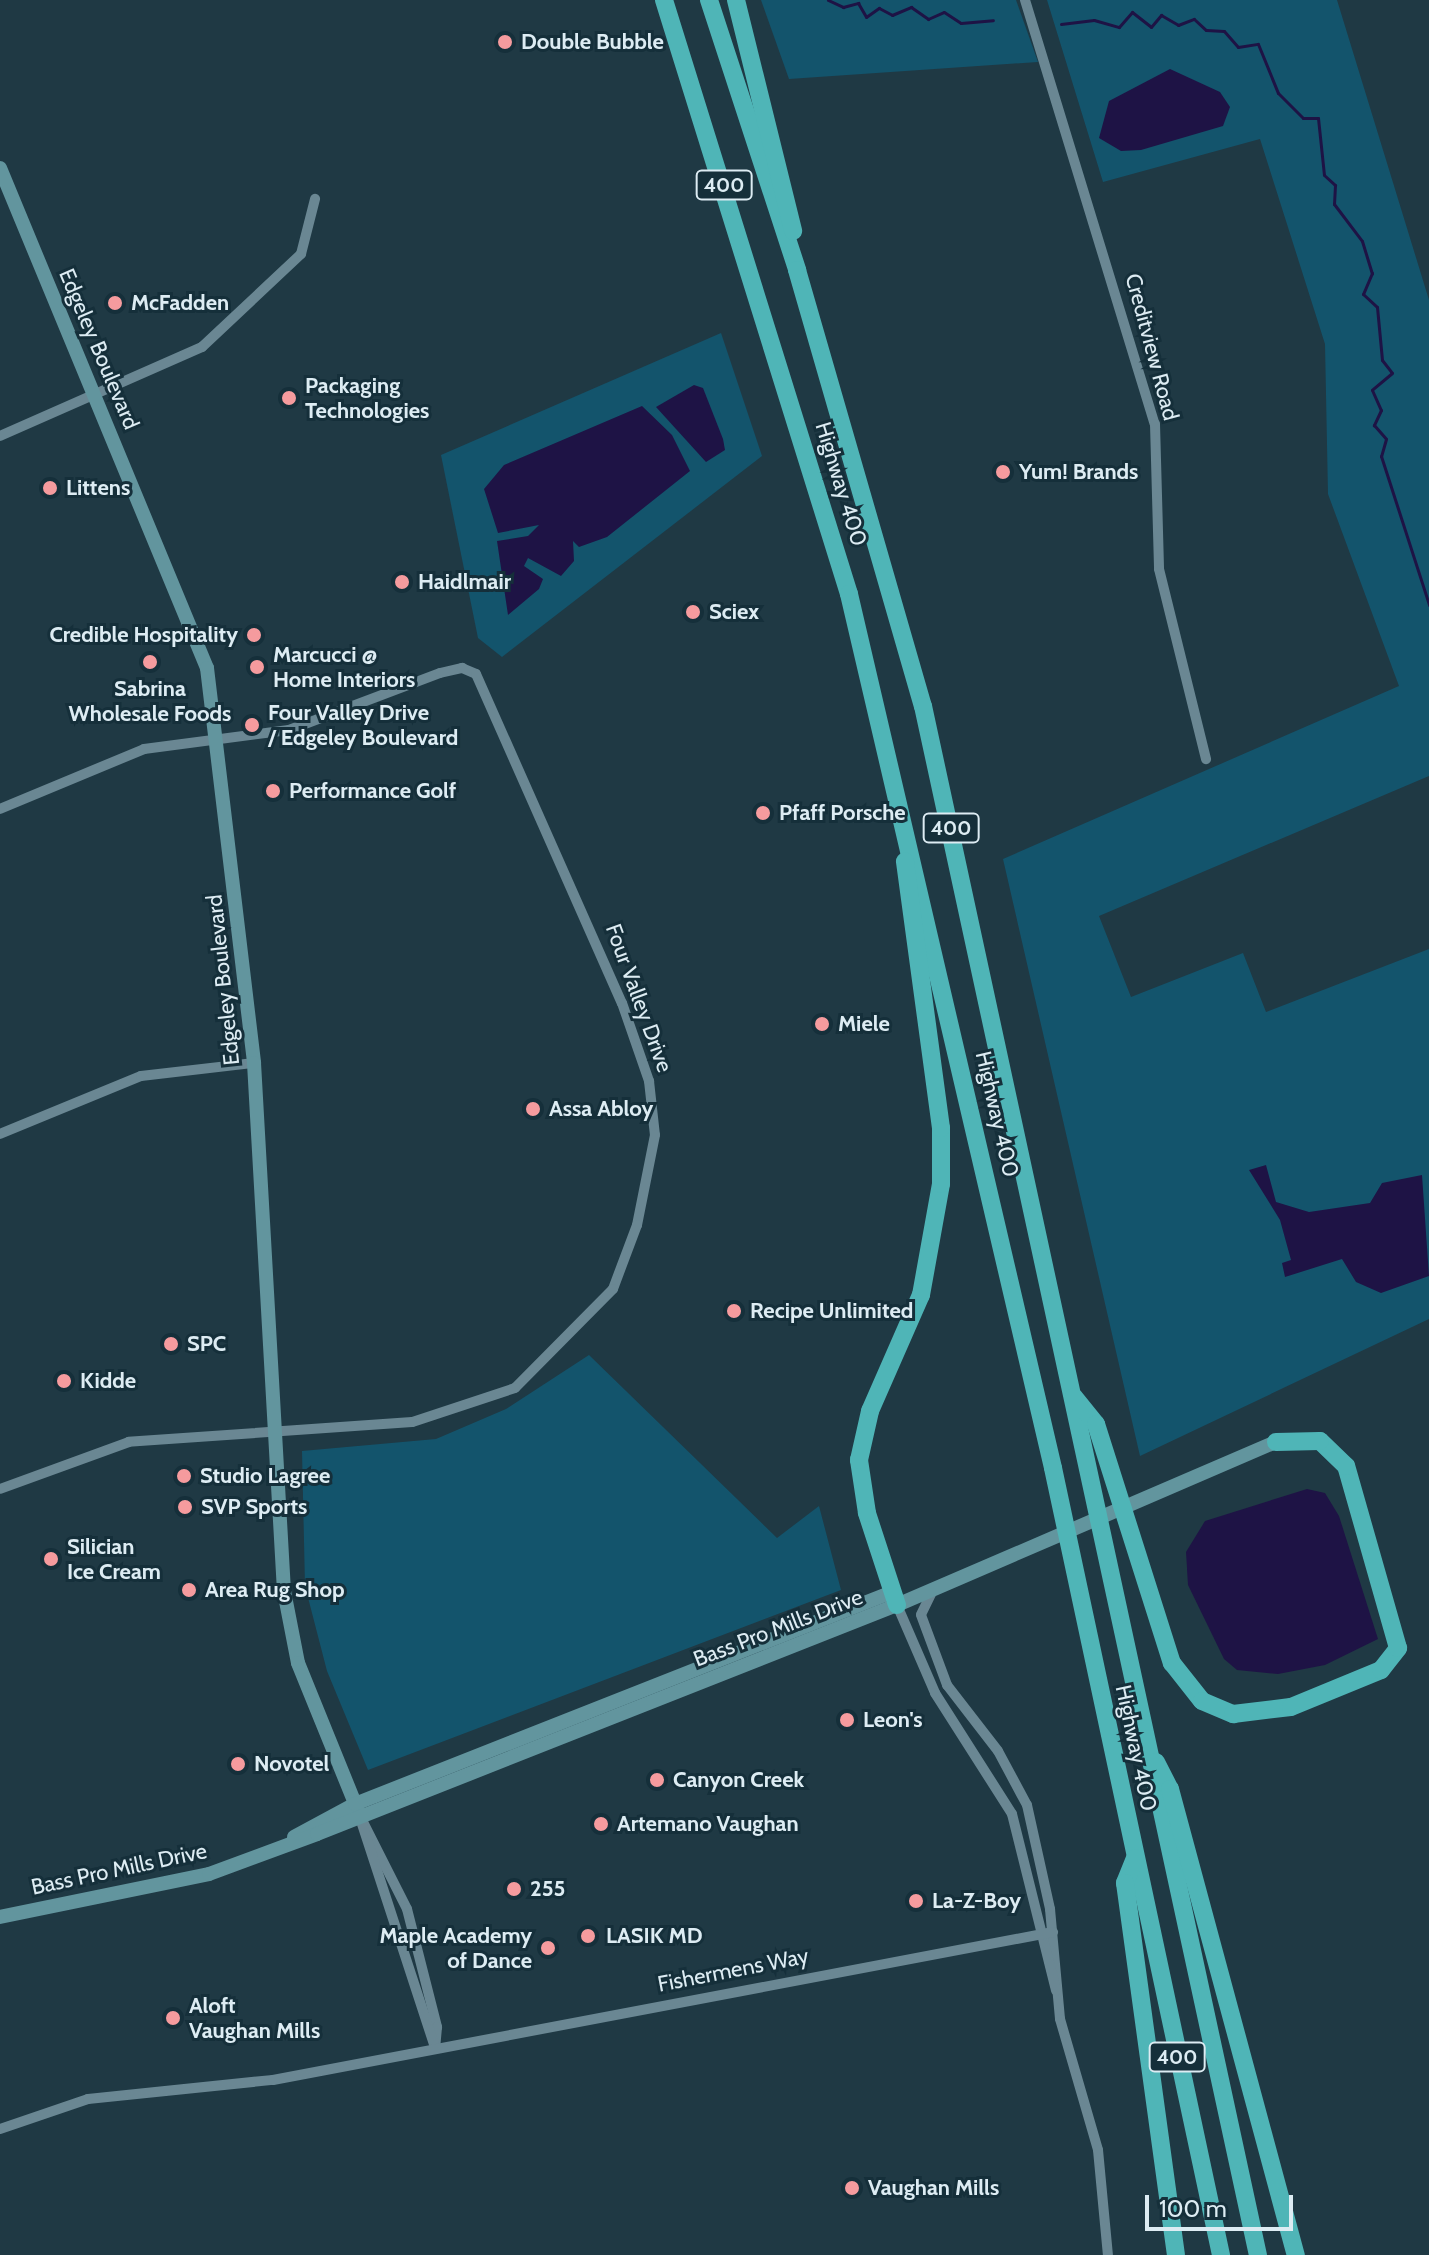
<!DOCTYPE html>
<style>
body{margin:0}
#map{position:relative;width:1429px;height:2255px;overflow:hidden;background:#1f3944;font-family:Cabin,sans-serif}
div>[style]{position:absolute}
.green>*{inset:0;background:#13546c}
.water>*{inset:0;background:#1e1345}
.stream>*{height:3px;margin:-1.5px;padding:0 1.5px;transform-origin:1.5px;border-radius:1.5px;background:#1e1345}
.street>*{height:10px;margin:-5px;padding:0 5px;transform-origin:5px;border-radius:5px;background:#6a8793}
.secondary>*{height:14px;margin:-7px;padding:0 7px;transform-origin:7px;border-radius:7px;background:#62959e}
.highway>*{height:18px;margin:-9px;padding:0 9px;transform-origin:9px;border-radius:9px;background:#4fb5b7}
.dots>*{width:22px;height:22px;translate:-50% -50%;box-sizing:border-box;border:4px solid #152f3a;border-radius:50%}
span{translate:-50% -50%;white-space:nowrap;text-align:center;line-height:1.15;-webkit-text-stroke:6px #152f3a;paint-order:stroke}
.shield-label span{padding:2px 6px;background:#152f3a;border:2px solid;border-radius:6px;-webkit-text-stroke-width:0}
.shield-label{font-size:20px;color:#ddecf3;font-weight:700}
.poi-label{font-size:22px;color:#ddecf3;font-weight:700}
.left{translate:0 -50%;text-align:left}
.right{translate:-100% -50%;text-align:right}
.street-label{font-size:22px;color:#ddecf3}
.scale{position:absolute;left:1145px;top:2195px;width:148px;height:36px;box-sizing:border-box;border:4px solid #ddecf3;border-top:0;padding-left:10px;font-size:24px;line-height:28px;white-space:nowrap;color:#ddecf3;-webkit-text-stroke:6px #152f3a;paint-order:stroke}
</style>
<div id="map">
<div class="green">
<div style="clip-path:polygon(761px 0,1016px 0,1038px 62px,789px 79px)"></div>
<div style="clip-path:polygon(1047px 0,1337px 0,1429px 300px,1429px 776px,1099px 916px,1131px 997px,1243px 953px,1266px 1012px,1429px 949px,1429px 1319px,1140px 1456px,1003px 859px,1399px 686px,1328px 494px,1325px 344px,1260px 139px,1103px 182px)"></div>
<div style="clip-path:polygon(721px 333px,762px 456px,502px 657px,478px 638px,441px 455px)"></div>
<div style="clip-path:polygon(589px 1355px,777px 1538px,819px 1506px,841px 1590px,368px 1770px,327px 1671px,305px 1586px,302px 1451px,436px 1439px,506px 1409px)"></div>
</div>
<div class="water">
<div style="clip-path:polygon(1170px 69px,1220px 92px,1230px 107px,1223px 126px,1141px 150px,1121px 151px,1099px 138px,1109px 101px)"></div>
<div style="clip-path:polygon(694px 385px,703px 388px,723px 439px,725px 450px,706px 462px,656px 407px)"></div>
<div style="clip-path:polygon(642px 406px,672px 435px,690px 471px,607px 537px,579px 547px,573px 541px,574px 561px,561px 576px,528px 558px,524px 566px,543px 579px,539px 589px,508px 615px,497px 541px,528px 536px,539px 525px,498px 533px,484px 489px,504px 465px)"></div>
<div style="clip-path:polygon(1266px 1165px,1276px 1202px,1309px 1212px,1370px 1203px,1382px 1183px,1422px 1175px,1429px 1276px,1381px 1293px,1356px 1282px,1342px 1259px,1285px 1277px,1282px 1263px,1291px 1260px,1280px 1220px,1249px 1170px)"></div>
<div style="clip-path:polygon(1307px 1489px,1325px 1493px,1339px 1516px,1378px 1639px,1325px 1665px,1278px 1674px,1237px 1670px,1224px 1659px,1188px 1585px,1186px 1552px,1205px 1521px)"></div>
</div>
<div class="stream">
<div style="left:828px;top:0;width:17px;rotate:25deg"></div>
<div style="left:843px;top:7px;width:16px;rotate:-15deg"></div>
<div style="left:858px;top:3px;width:16px;rotate:60deg"></div>
<div style="left:866px;top:17px;width:16px;rotate:-35deg"></div>
<div style="left:879px;top:8px;width:15px;rotate:28deg"></div>
<div style="left:892px;top:15px;width:21px;rotate:-23deg"></div>
<div style="left:911px;top:7px;width:21px;rotate:35deg"></div>
<div style="left:928px;top:19px;width:17px;rotate:-24deg"></div>
<div style="left:944px;top:12px;width:20px;rotate:33deg"></div>
<div style="left:961px;top:23px;width:32px;rotate:-5deg"></div>
<div style="left:1061px;top:24px;width:33px;rotate:-7deg"></div>
<div style="left:1094px;top:20px;width:26px;rotate:16deg"></div>
<div style="left:1119px;top:27px;width:20px;rotate:-49deg"></div>
<div style="left:1132px;top:12px;width:24px;rotate:38deg"></div>
<div style="left:1151px;top:27px;width:16px;rotate:-50deg"></div>
<div style="left:1161px;top:15px;width:20px;rotate:30deg"></div>
<div style="left:1178px;top:25px;width:17px;rotate:-21deg"></div>
<div style="left:1194px;top:19px;width:16px;rotate:43deg"></div>
<div style="left:1206px;top:30px;width:18px;rotate:3deg"></div>
<div style="left:1224px;top:31px;width:21px;rotate:49deg"></div>
<div style="left:1238px;top:47px;width:20px;rotate:-9deg"></div>
<div style="left:1258px;top:44px;width:53px;rotate:67.8deg"></div>
<div style="left:1278px;top:93px;width:35px;rotate:45deg"></div>
<div style="left:1303px;top:118px;width:15px"></div>
<div style="left:1318px;top:118px;width:57px;rotate:84deg"></div>
<div style="left:1324px;top:175px;width:15px;rotate:42deg"></div>
<div style="left:1335px;top:185px;width:19px;rotate:93deg"></div>
<div style="left:1334px;top:204px;width:46px;rotate:52.9deg"></div>
<div style="left:1362px;top:241px;width:34px;rotate:73deg"></div>
<div style="left:1372px;top:273px;width:23px;rotate:113deg"></div>
<div style="left:1363px;top:294px;width:19px;rotate:43deg"></div>
<div style="left:1377px;top:307px;width:53px;rotate:84.6deg"></div>
<div style="left:1382px;top:360px;width:16px;rotate:52deg"></div>
<div style="left:1392px;top:373px;width:26px;rotate:140deg"></div>
<div style="left:1372px;top:390px;width:22px;rotate:66deg"></div>
<div style="left:1381px;top:410px;width:17px;rotate:115deg"></div>
<div style="left:1374px;top:425px;width:18px;rotate:49deg"></div>
<div style="left:1386px;top:439px;width:18px;rotate:106deg"></div>
<div style="left:1381px;top:456px;width:157px;rotate:72.1deg"></div>
</div>
<div class="street">
<div style="left:1025px;top:0;width:443px;rotate:73deg"></div>
<div style="left:1155px;top:424px;width:145px;rotate:88.4deg"></div>
<div style="left:1159px;top:569px;width:196px;rotate:76.1deg"></div>
<div style="left:0;top:436px;width:221px;rotate:-23.8deg"></div>
<div style="left:202px;top:347px;width:136px;rotate:-43.2deg"></div>
<div style="left:301px;top:254px;width:57px;rotate:-75.7deg"></div>
<div style="left:0;top:809px;width:156px;rotate:-22.6deg"></div>
<div style="left:144px;top:749px;width:146px;rotate:-7.5deg"></div>
<div style="left:289px;top:730px;width:161px;rotate:-20.7deg"></div>
<div style="left:440px;top:673px;width:23px;rotate:-13deg"></div>
<div style="left:462px;top:668px;width:15px;rotate:23deg"></div>
<div style="left:476px;top:674px;width:360px;rotate:66.1deg"></div>
<div style="left:622px;top:1003px;width:83px;rotate:70.9deg"></div>
<div style="left:649px;top:1081px;width:54px;rotate:83.7deg"></div>
<div style="left:655px;top:1135px;width:92px;rotate:101.3deg"></div>
<div style="left:637px;top:1225px;width:68px;rotate:110.6deg"></div>
<div style="left:613px;top:1289px;width:139px;rotate:134.7deg"></div>
<div style="left:515px;top:1388px;width:108px;rotate:161.7deg"></div>
<div style="left:412px;top:1422px;width:284px;rotate:176deg"></div>
<div style="left:129px;top:1442px;width:137px;rotate:160deg"></div>
<div style="left:0;top:1134px;width:152px;rotate:-22.4deg"></div>
<div style="left:141px;top:1076px;width:114px;rotate:-6.6deg"></div>
<div style="left:932px;top:1592px;width:25px;rotate:116deg"></div>
<div style="left:921px;top:1615px;width:75px;rotate:69.6deg"></div>
<div style="left:947px;top:1685px;width:83px;rotate:52.3deg"></div>
<div style="left:998px;top:1751px;width:61px;rotate:61.8deg"></div>
<div style="left:1027px;top:1805px;width:107px;rotate:77.5deg"></div>
<div style="left:1050px;top:1909px;width:110px;rotate:84.8deg"></div>
<div style="left:1060px;top:2019px;width:136px;rotate:73.8deg"></div>
<div style="left:1098px;top:2150px;width:105px;rotate:84.6deg"></div>
<div style="left:897px;top:1605px;width:96px;rotate:66.6deg"></div>
<div style="left:935px;top:1693px;width:143px;rotate:57.5deg"></div>
<div style="left:1012px;top:1814px;width:182px;rotate:76deg"></div>
<div style="left:360px;top:1816px;width:104px;rotate:63.2deg"></div>
<div style="left:407px;top:1909px;width:122px;rotate:75.7deg"></div>
<div style="left:437px;top:2027px;width:21px;rotate:95deg"></div>
<div style="left:360px;top:1818px;width:242px;rotate:71.9deg"></div>
<div style="left:0;top:2129px;width:93px;rotate:-18.8deg"></div>
<div style="left:88px;top:2099px;width:186px;rotate:-5.9deg"></div>
<div style="left:273px;top:2080px;width:794px;rotate:-10.74deg"></div>
</div>
<div class="secondary">
<div style="left:0;top:168px;width:541px;rotate:67.51deg"></div>
<div style="left:207px;top:668px;width:398px;rotate:83.2deg"></div>
<div style="left:254px;top:1063px;width:529px;rotate:86.75deg"></div>
<div style="left:284px;top:1591px;width:73px;rotate:79deg"></div>
<div style="left:298px;top:1663px;width:165px;rotate:67.9deg"></div>
<div style="left:294px;top:1837px;width:69px;rotate:-28.4deg"></div>
<div style="left:355px;top:1804px;width:577px;rotate:-21.54deg"></div>
<div style="left:0;top:1917px;width:213px;rotate:-11.6deg"></div>
<div style="left:209px;top:1874px;width:115px;rotate:-20.3deg"></div>
<div style="left:317px;top:1834px;width:624px;rotate:-21.55deg"></div>
<div style="left:897px;top:1605px;width:413px;rotate:-23.3deg"></div>
</div>
<div class="highway">
<div style="left:664px;top:0;width:622px;rotate:72.7deg"></div>
<div style="left:849px;top:594px;width:897px;rotate:76.86deg"></div>
<div style="left:1053px;top:1468px;width:805px;rotate:77.95deg"></div>
<div style="left:709px;top:0;width:284px;rotate:71.9deg"></div>
<div style="left:797px;top:270px;width:454px;rotate:73.9deg"></div>
<div style="left:923px;top:706px;width:1585px;rotate:77.8deg"></div>
<div style="left:736px;top:0;width:238px;rotate:76.1deg"></div>
<div style="left:1074px;top:1397px;width:35px;rotate:51deg"></div>
<div style="left:1096px;top:1424px;width:251px;rotate:72.4deg"></div>
<div style="left:1172px;top:1663px;width:48px;rotate:51.7deg"></div>
<div style="left:1202px;top:1701px;width:34px;rotate:23deg"></div>
<div style="left:1233px;top:1714px;width:58px;rotate:-6.9deg"></div>
<div style="left:1291px;top:1707px;width:97px;rotate:-22.3deg"></div>
<div style="left:1381px;top:1670px;width:28px;rotate:-52deg"></div>
<div style="left:1398px;top:1648px;width:189px;rotate:-105.9deg"></div>
<div style="left:1346px;top:1466px;width:36px;rotate:-136deg"></div>
<div style="left:1320px;top:1441px;width:44px;rotate:178.7deg"></div>
<div style="left:897px;top:1605px;width:97px;rotate:-108.1deg"></div>
<div style="left:867px;top:1513px;width:54px;rotate:-98.6deg"></div>
<div style="left:859px;top:1460px;width:50px;rotate:-77.3deg"></div>
<div style="left:870px;top:1411px;width:127px;rotate:-66.3deg"></div>
<div style="left:921px;top:1295px;width:113px;rotate:-79.8deg"></div>
<div style="left:941px;top:1184px;width:56px;rotate:-90deg"></div>
<div style="left:941px;top:1128px;width:269px;rotate:-97.7deg"></div>
<div style="left:1156px;top:1762px;width:30px;rotate:63deg"></div>
<div style="left:1170px;top:1789px;width:483px;rotate:74.9deg"></div>
<div style="left:1135px;top:1858px;width:27px;rotate:112deg"></div>
<div style="left:1125px;top:1883px;width:375px;rotate:82.2deg"></div>
</div>
<div class="dots">
<div style="left:505px;top:42px;background:#f59b9e"></div>
<div style="left:115px;top:303px;background:#f59b9e"></div>
<div style="left:289px;top:398px;background:#f59b9e"></div>
<div style="left:1003px;top:472px;background:#f59b9e"></div>
<div style="left:50px;top:488px;background:#f59b9e"></div>
<div style="left:402px;top:582px;background:#f59b9e"></div>
<div style="left:693px;top:612px;background:#f59b9e"></div>
<div style="left:254px;top:635px;background:#f59b9e"></div>
<div style="left:150px;top:662px;background:#f59b9e"></div>
<div style="left:257px;top:667px;background:#f59b9e"></div>
<div style="left:252px;top:725px;background:#f59b9e"></div>
<div style="left:273px;top:791px;background:#f59b9e"></div>
<div style="left:763px;top:813px;background:#f59b9e"></div>
<div style="left:822px;top:1024px;background:#f59b9e"></div>
<div style="left:533px;top:1109px;background:#f59b9e"></div>
<div style="left:734px;top:1311px;background:#f59b9e"></div>
<div style="left:171px;top:1344px;background:#f59b9e"></div>
<div style="left:64px;top:1381px;background:#f59b9e"></div>
<div style="left:184px;top:1476px;background:#f59b9e"></div>
<div style="left:185px;top:1507px;background:#f59b9e"></div>
<div style="left:51px;top:1559px;background:#f59b9e"></div>
<div style="left:189px;top:1590px;background:#f59b9e"></div>
<div style="left:847px;top:1720px;background:#f59b9e"></div>
<div style="left:238px;top:1764px;background:#f59b9e"></div>
<div style="left:657px;top:1780px;background:#f59b9e"></div>
<div style="left:601px;top:1824px;background:#f59b9e"></div>
<div style="left:514px;top:1889px;background:#f59b9e"></div>
<div style="left:916px;top:1901px;background:#f59b9e"></div>
<div style="left:588px;top:1936px;background:#f59b9e"></div>
<div style="left:548px;top:1948px;background:#f59b9e"></div>
<div style="left:173px;top:2018px;background:#f59b9e"></div>
<div style="left:852px;top:2188px;background:#f59b9e"></div>
</div>
<div class="shield-label">
<span style="left:724px;top:185px">400</span>
<span style="left:951px;top:828px">400</span>
<span style="left:1177px;top:2057px">400</span>
</div>
<div class="poi-label">
<span class="left" style="left:521px;top:42px">Double Bubble</span>
<span class="left" style="left:131px;top:303px">McFadden</span>
<span class="left" style="left:305px;top:398px">Packaging<br>Technologies</span>
<span class="left" style="left:1019px;top:472px">Yum! Brands</span>
<span class="left" style="left:66px;top:488px">Littens</span>
<span class="left" style="left:418px;top:582px">Haidlmair</span>
<span class="left" style="left:709px;top:612px">Sciex</span>
<span class="right" style="left:238px;top:635px">Credible Hospitality</span>
<span class="left" style="left:273px;top:667px">Marcucci @<br>Home Interiors</span>
<span style="left:150px;top:701px">Sabrina<br>Wholesale Foods</span>
<span class="left" style="left:268px;top:725px">Four Valley Drive<br>/ Edgeley Boulevard</span>
<span class="left" style="left:289px;top:791px">Performance Golf</span>
<span class="left" style="left:779px;top:813px">Pfaff Porsche</span>
<span class="left" style="left:838px;top:1024px">Miele</span>
<span class="left" style="left:549px;top:1109px">Assa Abloy</span>
<span class="left" style="left:750px;top:1311px">Recipe Unlimited</span>
<span class="left" style="left:187px;top:1344px">SPC</span>
<span class="left" style="left:80px;top:1381px">Kidde</span>
<span class="left" style="left:200px;top:1476px">Studio Lagree</span>
<span class="left" style="left:201px;top:1507px">SVP Sports</span>
<span class="left" style="left:67px;top:1559px">Silician<br>Ice Cream</span>
<span class="left" style="left:205px;top:1590px">Area Rug Shop</span>
<span class="left" style="left:863px;top:1720px">Leon's</span>
<span class="left" style="left:254px;top:1764px">Novotel</span>
<span class="left" style="left:673px;top:1780px">Canyon Creek</span>
<span class="left" style="left:617px;top:1824px">Artemano Vaughan</span>
<span class="left" style="left:530px;top:1889px">255</span>
<span class="left" style="left:932px;top:1901px">La-Z-Boy</span>
<span class="right" style="left:532px;top:1948px">Maple Academy<br>of Dance</span>
<span class="left" style="left:606px;top:1936px">LASIK MD</span>
<span class="left" style="left:189px;top:2018px">Aloft<br>Vaughan Mills</span>
<span class="left" style="left:868px;top:2188px">Vaughan Mills</span>
</div>
<div class="street-label">
<span style="left:1152px;top:347px;rotate:75deg">Creditview Road</span>
<span style="left:99px;top:349px;rotate:67deg">Edgeley Boulevard</span>
<span style="left:841px;top:484px;rotate:73deg">Highway 400</span>
<span style="left:223px;top:980px;rotate:-96deg">Edgeley Boulevard</span>
<span style="left:639px;top:998px;rotate:70deg">Four Valley Drive</span>
<span style="left:997px;top:1114px;rotate:77deg">Highway 400</span>
<span style="left:778px;top:1628px;rotate:-21deg">Bass Pro Mills Drive</span>
<span style="left:1136px;top:1748px;rotate:78deg">Highway 400</span>
<span style="left:119px;top:1869px;rotate:-12deg">Bass Pro Mills Drive</span>
<span style="left:733px;top:1970px;rotate:-11deg">Fishermens Way</span>
</div>
<div class="scale">100 m</div>
</div>
